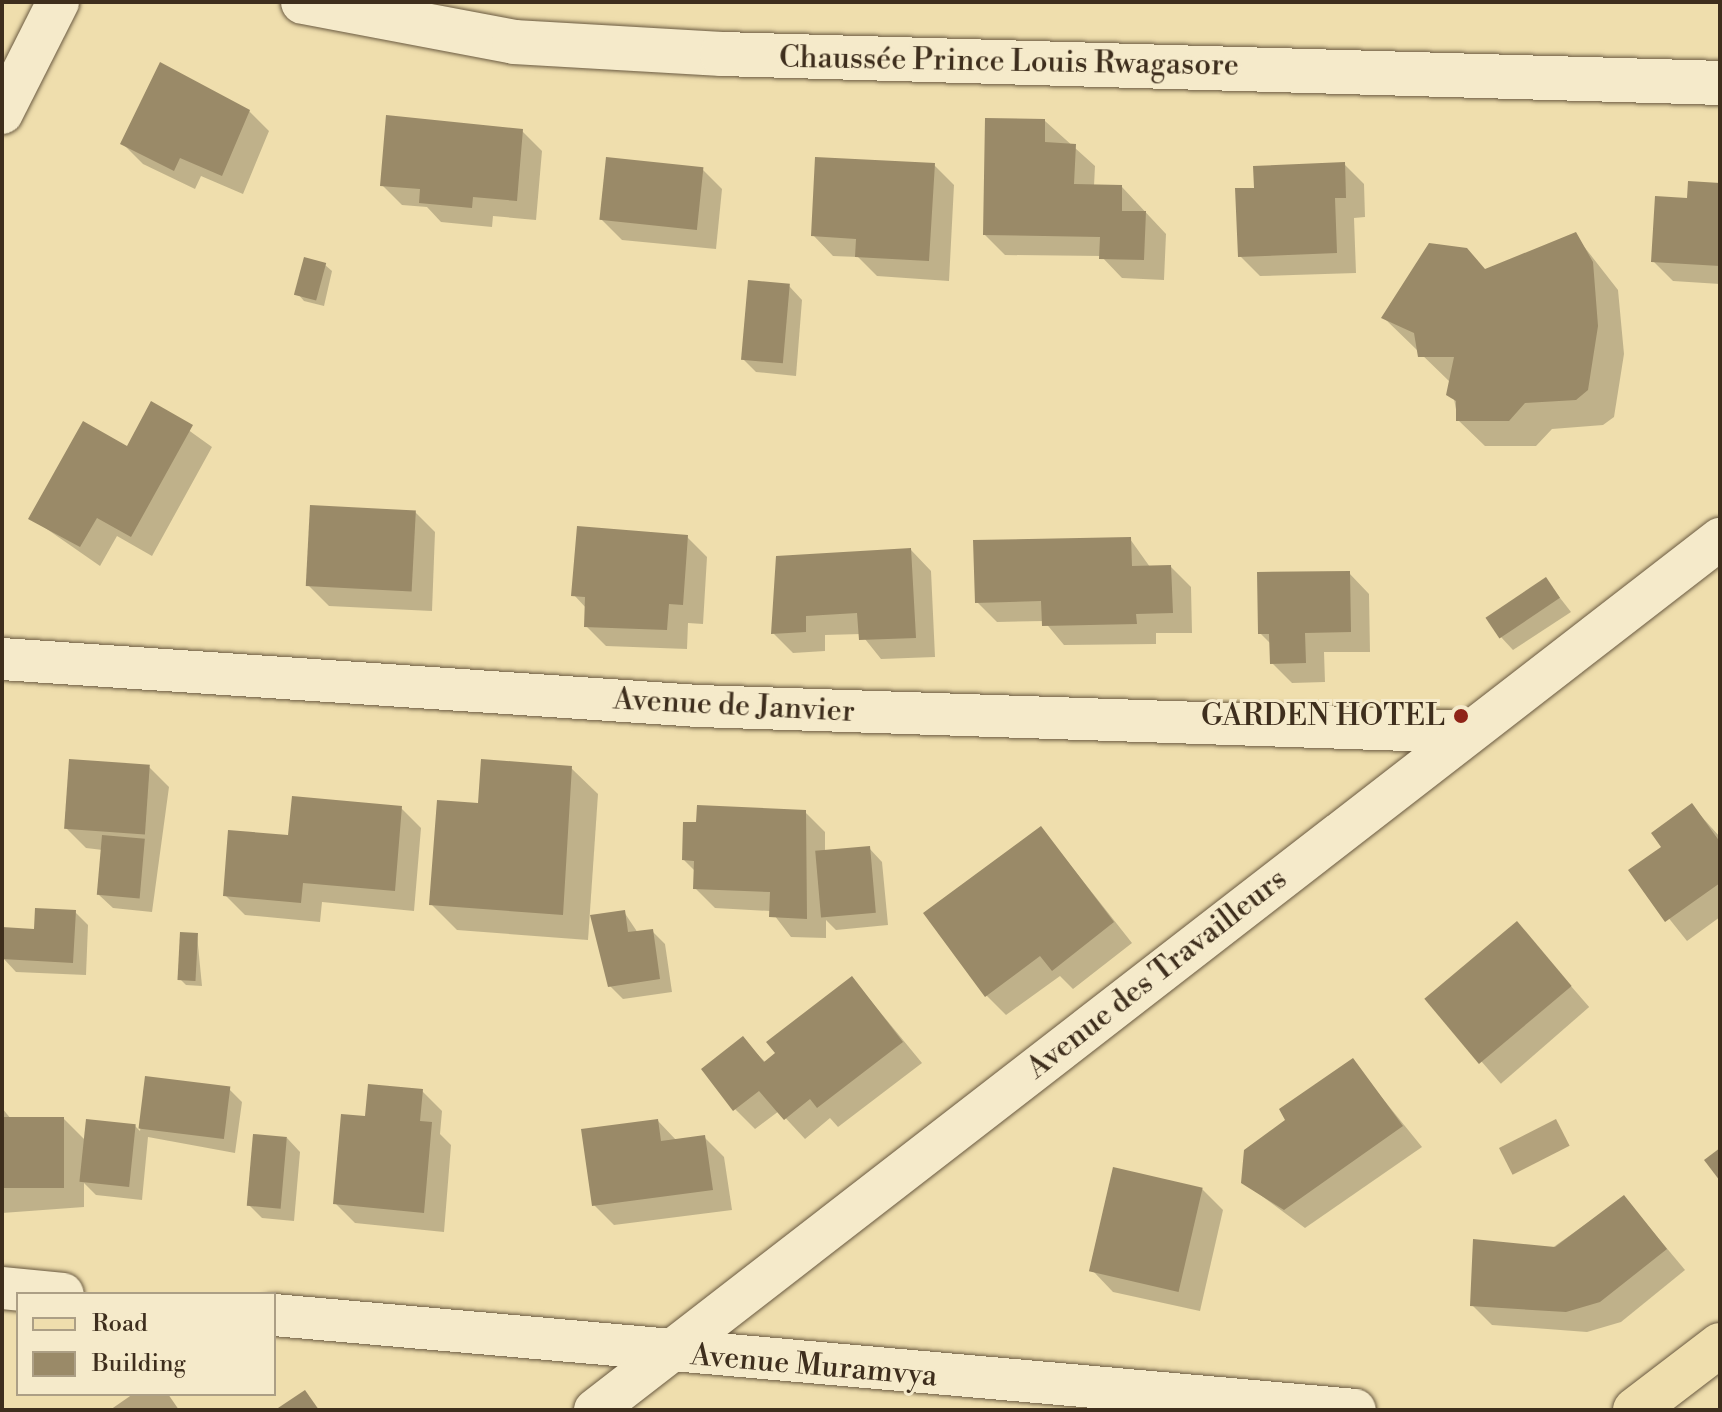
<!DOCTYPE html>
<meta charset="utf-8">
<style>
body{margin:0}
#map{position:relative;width:1722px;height:1412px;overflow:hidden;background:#efdead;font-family:"Libre Bodoni",serif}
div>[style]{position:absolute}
.water>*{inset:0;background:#b3a27c;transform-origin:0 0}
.shadow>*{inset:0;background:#0003;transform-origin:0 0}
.building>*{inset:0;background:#9a8a68;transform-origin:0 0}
.roads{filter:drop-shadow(0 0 2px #6a5a41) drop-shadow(0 0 2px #6a5a41)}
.minor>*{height:42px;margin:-21px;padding:0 21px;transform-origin:21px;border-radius:21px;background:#f5eaca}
.tertiary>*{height:44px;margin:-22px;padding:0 22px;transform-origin:22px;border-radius:22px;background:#f5eaca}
.primary>*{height:44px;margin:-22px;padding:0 22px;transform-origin:22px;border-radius:22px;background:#efdead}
.dots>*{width:22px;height:22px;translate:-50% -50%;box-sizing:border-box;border:4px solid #f5eaca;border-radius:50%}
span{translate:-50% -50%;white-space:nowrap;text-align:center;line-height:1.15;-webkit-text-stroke:6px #f5eaca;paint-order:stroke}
.street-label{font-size:30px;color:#3e2e1d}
.poi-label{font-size:30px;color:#3e2e1d}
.right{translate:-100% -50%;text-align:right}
.frame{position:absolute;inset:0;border:4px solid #3e2e1d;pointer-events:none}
.legend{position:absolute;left:16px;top:1292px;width:260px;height:104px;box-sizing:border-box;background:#f5eaca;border:2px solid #ac9f85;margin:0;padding:10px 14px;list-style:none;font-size:24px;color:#3e2e1d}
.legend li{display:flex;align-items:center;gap:16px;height:40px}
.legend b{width:40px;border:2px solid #ac9f85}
</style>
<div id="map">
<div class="water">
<div style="left:1556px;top:1119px;width:30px;height:64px;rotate:63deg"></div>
<div style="clip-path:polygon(133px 1394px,168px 1394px,179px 1410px,110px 1410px)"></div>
</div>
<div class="shadow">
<div style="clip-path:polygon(249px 111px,269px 131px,243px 194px,201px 176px,195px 189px,143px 164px,123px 144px)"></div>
<div style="clip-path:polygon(1045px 121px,1095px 166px,1094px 186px,1122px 187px,1166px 234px,1164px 280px,1122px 278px,1101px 256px,1005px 255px,985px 235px)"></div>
<div style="clip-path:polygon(522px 131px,542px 151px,536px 220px,493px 216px,492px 227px,441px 222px,427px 207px,402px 205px,382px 185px)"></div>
<div style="clip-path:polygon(1344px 164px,1364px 184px,1365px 217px,1354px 218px,1356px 273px,1260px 276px,1240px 256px,1256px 190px)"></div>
<div style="clip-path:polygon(934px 165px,954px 185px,949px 281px,877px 276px,858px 257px,833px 256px,813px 235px)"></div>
<div style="clip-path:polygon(702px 169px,722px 189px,716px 249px,622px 240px,602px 220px)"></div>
<div style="clip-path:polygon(1720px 185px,1720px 284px,1673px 281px,1653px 261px,1689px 200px)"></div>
<div style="clip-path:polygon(1575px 235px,1618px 290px,1624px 354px,1614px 417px,1603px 425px,1552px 429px,1536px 446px,1485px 446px,1458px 420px,1451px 383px,1384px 318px)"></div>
<div style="clip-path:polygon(325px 265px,332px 271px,324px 306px,304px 301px,298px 294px)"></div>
<div style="clip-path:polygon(789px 286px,802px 300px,796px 376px,756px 372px,743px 359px)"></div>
<div style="clip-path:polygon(152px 404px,212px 447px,152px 556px,117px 536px,100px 566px,31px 518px,127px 449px)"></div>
<div style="clip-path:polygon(415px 512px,435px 532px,432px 611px,329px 606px,309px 586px)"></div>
<div style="clip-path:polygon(687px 537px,707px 557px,703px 624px,688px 623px,687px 649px,606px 646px,586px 626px,587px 609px,574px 595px)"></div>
<div style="clip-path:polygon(1130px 539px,1150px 567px,1171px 567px,1191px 587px,1192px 633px,1156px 633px,1156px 644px,1064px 645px,1044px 621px,997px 622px,977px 602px)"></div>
<div style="clip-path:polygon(911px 550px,931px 571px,935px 657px,881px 659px,861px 634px,825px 635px,825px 651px,793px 653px,773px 633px)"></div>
<div style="clip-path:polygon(1349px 573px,1369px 594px,1370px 652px,1324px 652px,1325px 682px,1292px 683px,1272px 663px,1271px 644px,1260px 633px)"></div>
<div style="clip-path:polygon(1546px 580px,1571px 612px,1513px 650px,1500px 636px)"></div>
<div style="clip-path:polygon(149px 767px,169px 787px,152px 912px,113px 908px,99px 895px,103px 850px,86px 848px,66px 828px)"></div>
<div style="clip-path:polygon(571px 768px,598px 794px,588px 940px,457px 930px,431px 904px,480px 805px)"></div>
<div style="clip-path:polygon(1692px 806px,1720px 837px,1720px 917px,1687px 941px,1631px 871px,1664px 848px)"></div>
<div style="clip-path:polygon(401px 808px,421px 828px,414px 911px,322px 902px,320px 922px,245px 915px,225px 895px,290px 838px)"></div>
<div style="clip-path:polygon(805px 812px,825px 832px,825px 853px,869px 848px,882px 862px,888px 925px,836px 930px,826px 920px,826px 938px,791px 937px,771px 911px,715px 908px,695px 888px,695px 871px,684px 860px)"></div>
<div style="clip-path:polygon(1041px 828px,1132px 943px,1073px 989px,1060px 976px,1006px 1015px,986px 995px)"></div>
<div style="clip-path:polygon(75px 912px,88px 925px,86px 975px,16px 972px,3px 958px)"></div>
<div style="clip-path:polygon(624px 912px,638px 933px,652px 931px,665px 944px,672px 992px,623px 999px,610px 986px)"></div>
<div style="left:1517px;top:924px;width:110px;height:117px;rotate:49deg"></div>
<div style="clip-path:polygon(197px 935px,202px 986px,186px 985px,180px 979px)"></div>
<div style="clip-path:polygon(852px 978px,922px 1063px,838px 1127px,830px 1118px,805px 1139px,779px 1111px,755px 1129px,735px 1109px,743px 1039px,766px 1063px)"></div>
<div style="clip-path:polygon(1352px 1061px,1422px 1147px,1305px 1228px,1243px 1182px,1288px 1121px)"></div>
<div style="clip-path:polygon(147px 1078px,229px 1089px,242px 1102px,235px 1153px,148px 1137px,142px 1200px,96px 1195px,84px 1183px,84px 1207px,2px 1213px,2px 1108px,11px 1119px,64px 1119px,86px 1141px,135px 1126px,140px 1131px)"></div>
<div style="clip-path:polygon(422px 1091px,442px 1111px,440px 1134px,451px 1145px,444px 1232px,355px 1223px,335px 1203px,366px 1118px)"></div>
<div style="clip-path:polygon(658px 1121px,677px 1141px,704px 1137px,724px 1157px,732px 1210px,614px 1225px,594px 1205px)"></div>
<div style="clip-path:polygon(287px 1138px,300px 1152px,294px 1221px,262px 1218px,249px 1205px)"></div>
<div style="clip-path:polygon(1202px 1189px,1223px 1210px,1200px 1311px,1113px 1292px,1093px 1271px)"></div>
<div style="clip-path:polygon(1624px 1197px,1685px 1270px,1621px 1322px,1587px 1332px,1492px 1325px,1472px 1305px)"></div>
</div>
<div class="building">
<div style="clip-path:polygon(160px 62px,250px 110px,222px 176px,180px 158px,174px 171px,120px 144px)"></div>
<div style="clip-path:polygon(386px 115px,523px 129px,517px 201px,473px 197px,472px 208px,419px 203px,420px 189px,380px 186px)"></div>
<div style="clip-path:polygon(985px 118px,1045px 119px,1045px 142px,1076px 144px,1074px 184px,1122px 185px,1122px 211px,1146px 211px,1144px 260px,1099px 259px,1100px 237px,983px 235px)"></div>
<div style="left:606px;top:157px;width:98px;height:63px;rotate:6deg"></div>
<div style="clip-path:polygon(815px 157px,935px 163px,929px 261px,855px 257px,856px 239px,811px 236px)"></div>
<div style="clip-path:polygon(1345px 162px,1346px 198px,1335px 198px,1337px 253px,1238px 257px,1235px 188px,1254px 188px,1253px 166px)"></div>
<div style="clip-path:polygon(1688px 181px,1720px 183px,1720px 266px,1651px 262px,1655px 196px,1687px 198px)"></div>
<div style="clip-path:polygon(1576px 232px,1593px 262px,1598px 326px,1588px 390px,1576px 400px,1525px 403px,1509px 421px,1456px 421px,1456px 401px,1446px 395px,1454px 357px,1418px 357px,1414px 333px,1381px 318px,1429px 243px,1467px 248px,1485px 269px)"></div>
<div style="left:304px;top:257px;width:23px;height:39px;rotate:15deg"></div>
<div style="left:748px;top:280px;width:42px;height:80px;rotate:5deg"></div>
<div style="clip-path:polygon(151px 401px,193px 425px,131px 537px,97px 518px,80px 547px,28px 519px,83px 421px,127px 446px)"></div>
<div style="left:310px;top:505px;width:106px;height:81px;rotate:3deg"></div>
<div style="clip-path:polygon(577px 526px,688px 535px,683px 605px,669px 604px,667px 630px,584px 627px,585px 597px,571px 596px)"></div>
<div style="clip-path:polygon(1131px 537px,1132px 566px,1171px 565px,1173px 613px,1136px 614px,1137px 624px,1042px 626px,1041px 601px,975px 603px,973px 540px)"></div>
<div style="clip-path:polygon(911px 548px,916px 638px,859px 640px,857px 613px,806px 616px,806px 632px,771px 634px,776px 556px)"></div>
<div style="clip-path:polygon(1350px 571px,1351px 632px,1305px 633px,1306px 663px,1270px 664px,1269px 634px,1258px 634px,1257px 572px)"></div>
<div style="left:1546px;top:577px;width:25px;height:73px;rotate:56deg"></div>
<div style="left:69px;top:759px;width:81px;height:70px;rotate:4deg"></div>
<div style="clip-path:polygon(481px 759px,572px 766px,563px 915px,429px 905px,437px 800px,478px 803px)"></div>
<div style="clip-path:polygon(292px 796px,402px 806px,395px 891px,303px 883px,301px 903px,223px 896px,228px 830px,288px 835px)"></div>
<div style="clip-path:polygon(1692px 803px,1720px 842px,1720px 883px,1665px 922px,1628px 870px,1661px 847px,1651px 833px)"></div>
<div style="clip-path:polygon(697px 805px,806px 810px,807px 919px,769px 917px,770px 892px,693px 889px,694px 861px,682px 860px,683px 822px,696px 822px)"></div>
<div style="clip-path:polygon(1041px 826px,1114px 922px,1052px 971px,1040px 956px,985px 997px,923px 913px)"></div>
<div style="left:102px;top:835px;width:43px;height:60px;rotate:5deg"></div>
<div style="left:870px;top:846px;width:67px;height:55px;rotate:85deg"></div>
<div style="clip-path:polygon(35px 908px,76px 910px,73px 963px,2px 959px,2px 927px,34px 929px)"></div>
<div style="clip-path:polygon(625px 910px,628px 932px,653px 929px,660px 979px,608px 987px,590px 915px)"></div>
<div style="left:1517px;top:921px;width:85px;height:121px;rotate:50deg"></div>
<div style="left:180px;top:932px;width:18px;height:48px;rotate:3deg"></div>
<div style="clip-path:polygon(852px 976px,903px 1042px,817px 1108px,810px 1099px,784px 1120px,759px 1091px,733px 1111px,701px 1069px,743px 1036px,764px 1062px,775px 1053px,766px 1042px)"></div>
<div style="clip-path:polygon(1353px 1058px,1403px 1126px,1284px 1210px,1241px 1183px,1244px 1150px,1285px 1120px,1279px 1109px)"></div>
<div style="left:145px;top:1076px;width:86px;height:53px;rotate:7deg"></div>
<div style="clip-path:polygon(368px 1084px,423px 1089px,420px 1121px,432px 1122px,424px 1213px,333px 1204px,341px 1114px,365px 1116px)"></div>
<div style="left:2px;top:1117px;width:62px;height:71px"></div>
<div style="left:86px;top:1119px;width:50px;height:63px;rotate:6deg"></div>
<div style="clip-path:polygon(658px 1119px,661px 1141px,705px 1135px,713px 1190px,592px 1206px,581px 1129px)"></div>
<div style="left:253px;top:1134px;width:34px;height:72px;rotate:5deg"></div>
<div style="clip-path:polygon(1720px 1148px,1720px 1181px,1704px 1160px)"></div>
<div style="left:1113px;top:1167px;width:92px;height:107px;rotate:13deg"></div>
<div style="clip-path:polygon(1624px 1195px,1667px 1249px,1600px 1302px,1566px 1312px,1470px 1306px,1473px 1239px,1555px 1247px)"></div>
<div style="clip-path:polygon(305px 1390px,319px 1410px,275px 1410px)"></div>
</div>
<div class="roads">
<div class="minor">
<div style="left:2px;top:113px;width:124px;rotate:-63.2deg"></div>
<div style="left:2px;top:659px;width:699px;rotate:3.86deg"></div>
<div style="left:699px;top:706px;width:769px;rotate:1.94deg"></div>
<div style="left:2px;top:1288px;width:61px;rotate:5.6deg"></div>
<div style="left:274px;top:1315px;width:1085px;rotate:5.02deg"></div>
<div style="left:595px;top:1410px;width:1423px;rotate:-37.75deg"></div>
</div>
<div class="tertiary">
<div style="left:303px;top:2px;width:215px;rotate:10.7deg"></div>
<div style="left:514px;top:42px;width:208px;rotate:3.3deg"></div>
<div style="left:722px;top:54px;width:998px;rotate:1.66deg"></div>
</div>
<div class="primary">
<div style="left:1635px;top:1410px;width:107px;rotate:-37.4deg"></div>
</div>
</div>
<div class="dots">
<div style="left:1461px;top:716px;background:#8f2418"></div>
</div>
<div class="street-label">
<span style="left:1009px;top:62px;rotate:1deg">Chaussée Prince Louis Rwagasore</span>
<span style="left:734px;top:706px;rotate:3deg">Avenue de Janvier</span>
<span style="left:1157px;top:974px;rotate:-38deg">Avenue des Travailleurs</span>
<span style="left:814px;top:1366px;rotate:5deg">Avenue Muramvya</span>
</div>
<div class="poi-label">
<span class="right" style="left:1445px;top:716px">GARDEN HOTEL</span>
</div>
<div class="frame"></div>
<ul class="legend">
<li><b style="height:10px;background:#efdead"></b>Road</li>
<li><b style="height:22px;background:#9a8a68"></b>Building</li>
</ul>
</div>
